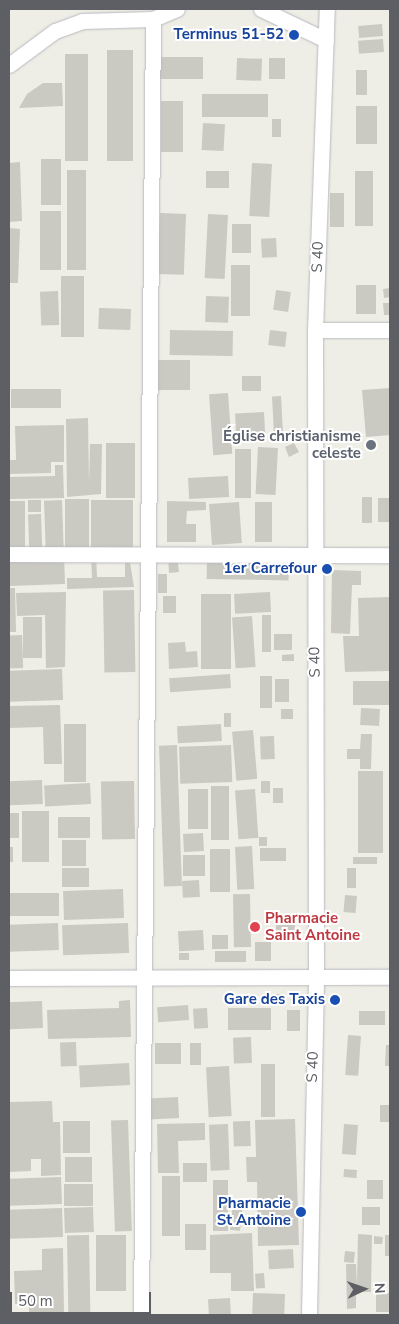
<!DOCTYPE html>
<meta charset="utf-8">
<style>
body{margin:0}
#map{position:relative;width:399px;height:1324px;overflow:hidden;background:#efeee6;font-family:"Nunito Sans",sans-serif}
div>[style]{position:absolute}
.building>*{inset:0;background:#cac9c2;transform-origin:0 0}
.roads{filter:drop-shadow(0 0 1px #b8b9bf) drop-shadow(0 0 1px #b8b9bf)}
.street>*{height:15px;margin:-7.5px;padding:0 7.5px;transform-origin:7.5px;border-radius:7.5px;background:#fff}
.dots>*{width:14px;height:14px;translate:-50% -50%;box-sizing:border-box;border:2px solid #fff;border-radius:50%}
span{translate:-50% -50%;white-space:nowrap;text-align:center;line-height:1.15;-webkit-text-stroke:4px #fff;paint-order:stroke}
.transit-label{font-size:15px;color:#164399;font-weight:700}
.right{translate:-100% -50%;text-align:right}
.street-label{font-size:15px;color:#5d5f65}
.worship-label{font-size:15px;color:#5b616d;font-weight:700}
.health-label{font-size:15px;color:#be3a42;font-weight:700}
.left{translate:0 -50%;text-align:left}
.frame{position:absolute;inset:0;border:10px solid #5d5f65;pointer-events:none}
.north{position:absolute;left:339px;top:1264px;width:50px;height:50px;-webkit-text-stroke:4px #fff;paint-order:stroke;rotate:87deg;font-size:14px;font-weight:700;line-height:20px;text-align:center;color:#5d5f65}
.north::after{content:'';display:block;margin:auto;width:18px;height:22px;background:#5d5f65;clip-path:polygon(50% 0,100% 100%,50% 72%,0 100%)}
.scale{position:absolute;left:10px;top:1292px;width:141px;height:22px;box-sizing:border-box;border:2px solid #5d5f65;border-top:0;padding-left:6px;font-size:15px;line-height:18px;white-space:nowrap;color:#5d5f65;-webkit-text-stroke:4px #fff;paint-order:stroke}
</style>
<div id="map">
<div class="building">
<div style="left:382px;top:24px;width:12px;height:24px;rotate:85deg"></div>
<div style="left:383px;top:39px;width:13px;height:25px;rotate:86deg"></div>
<div style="left:107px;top:50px;width:26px;height:111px"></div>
<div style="left:65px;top:54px;width:23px;height:107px"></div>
<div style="left:203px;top:57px;width:22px;height:43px;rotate:90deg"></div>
<div style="left:237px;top:58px;width:25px;height:22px;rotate:2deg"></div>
<div style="left:269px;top:58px;width:16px;height:21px"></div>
<div style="left:356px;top:70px;width:11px;height:25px"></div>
<div style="clip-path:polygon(43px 83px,62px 83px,63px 106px,19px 108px,27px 94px)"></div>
<div style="left:268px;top:94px;width:23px;height:66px;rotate:90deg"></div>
<div style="left:161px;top:101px;width:22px;height:51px"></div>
<div style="left:356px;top:106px;width:21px;height:38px"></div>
<div style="left:272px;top:119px;width:9px;height:18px"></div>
<div style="left:203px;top:123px;width:22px;height:27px;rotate:3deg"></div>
<div style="left:41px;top:159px;width:20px;height:46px"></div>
<div style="clip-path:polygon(20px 162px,22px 221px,9px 222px,9px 163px)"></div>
<div style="left:252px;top:163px;width:20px;height:53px;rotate:3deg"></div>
<div style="left:67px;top:170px;width:19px;height:100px"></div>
<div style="left:206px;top:171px;width:23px;height:17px"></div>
<div style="left:355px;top:171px;width:18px;height:55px"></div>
<div style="left:330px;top:193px;width:14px;height:34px"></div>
<div style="left:40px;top:211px;width:21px;height:59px"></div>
<div style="left:160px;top:213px;width:26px;height:61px;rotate:2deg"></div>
<div style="left:208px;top:214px;width:20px;height:64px;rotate:3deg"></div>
<div style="left:232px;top:224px;width:19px;height:29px"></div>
<div style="clip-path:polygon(9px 228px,20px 229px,18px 283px,9px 283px)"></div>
<div style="left:276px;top:238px;width:19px;height:15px;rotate:87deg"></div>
<div style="left:231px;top:265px;width:19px;height:51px"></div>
<div style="left:61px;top:276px;width:23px;height:61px"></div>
<div style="left:356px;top:285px;width:20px;height:29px"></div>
<div style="clip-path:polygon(390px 288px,390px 297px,384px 298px,383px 289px)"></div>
<div style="left:276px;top:290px;width:15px;height:20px;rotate:8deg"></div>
<div style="left:58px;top:291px;width:34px;height:18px;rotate:88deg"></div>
<div style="left:206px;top:296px;width:23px;height:26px;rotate:2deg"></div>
<div style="clip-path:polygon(383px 303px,390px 303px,390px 315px,384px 315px)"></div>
<div style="left:99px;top:308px;width:32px;height:21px;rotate:2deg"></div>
<div style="left:170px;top:330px;width:63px;height:25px;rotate:1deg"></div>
<div style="left:270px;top:330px;width:17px;height:15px;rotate:7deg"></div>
<div style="left:156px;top:360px;width:34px;height:30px"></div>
<div style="left:242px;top:376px;width:19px;height:15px"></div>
<div style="clip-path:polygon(390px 388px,390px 435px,366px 437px,362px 390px)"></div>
<div style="left:61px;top:389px;width:19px;height:50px;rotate:90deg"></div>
<div style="left:228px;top:393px;width:61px;height:19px;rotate:86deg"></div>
<div style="left:281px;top:396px;width:45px;height:9px;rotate:87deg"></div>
<div style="left:264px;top:412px;width:21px;height:29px;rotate:87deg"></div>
<div style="clip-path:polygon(88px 418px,89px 483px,90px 444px,102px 444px,101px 494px,67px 497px,66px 419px)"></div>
<div style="clip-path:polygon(64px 425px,64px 462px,51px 462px,51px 473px,9px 474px,9px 460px,16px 460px,15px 426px)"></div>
<div style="left:106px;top:443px;width:29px;height:55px"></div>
<div style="clip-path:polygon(294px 443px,299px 452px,289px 457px,285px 447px)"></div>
<div style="left:258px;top:447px;width:20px;height:47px;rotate:3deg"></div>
<div style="left:235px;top:449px;width:16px;height:49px"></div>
<div style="clip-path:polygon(55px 465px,63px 465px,64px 498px,9px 499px,9px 477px,55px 476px)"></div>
<div style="left:228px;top:476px;width:21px;height:40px;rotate:87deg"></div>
<div style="left:362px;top:497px;width:10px;height:26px"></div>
<div style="left:378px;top:498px;width:12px;height:24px"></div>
<div style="left:65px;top:499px;width:24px;height:50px"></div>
<div style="left:28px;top:500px;width:13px;height:12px"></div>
<div style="left:62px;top:500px;width:48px;height:18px;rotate:88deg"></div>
<div style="left:91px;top:500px;width:42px;height:50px"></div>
<div style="left:9px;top:501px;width:16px;height:48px"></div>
<div style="clip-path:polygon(167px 501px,206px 502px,206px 510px,187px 511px,186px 524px,196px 524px,196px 542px,167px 542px)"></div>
<div style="left:239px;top:502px;width:41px;height:30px;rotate:86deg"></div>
<div style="left:255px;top:502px;width:17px;height:40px"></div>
<div style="left:41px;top:514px;width:34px;height:13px;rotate:88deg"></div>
<div style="clip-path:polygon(96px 554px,97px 577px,125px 577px,125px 556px,129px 556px,134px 587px,67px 589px,67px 578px,92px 578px,91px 555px)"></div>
<div style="left:64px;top:555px;width:29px;height:55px;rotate:88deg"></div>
<div style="clip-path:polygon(168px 555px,177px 555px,179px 572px,169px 573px)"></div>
<div style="left:207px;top:557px;width:82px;height:22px;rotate:1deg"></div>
<div style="clip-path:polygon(332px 570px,361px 571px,361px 585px,352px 585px,350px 634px,331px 633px)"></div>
<div style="left:158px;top:574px;width:9px;height:19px"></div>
<div style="clip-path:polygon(9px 588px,15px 588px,16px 632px,9px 632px)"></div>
<div style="left:134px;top:590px;width:82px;height:31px;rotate:89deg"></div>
<div style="clip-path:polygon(66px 592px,65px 667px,46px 668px,45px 615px,17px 616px,16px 593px)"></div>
<div style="left:270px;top:592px;width:20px;height:36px;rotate:87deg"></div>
<div style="left:201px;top:594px;width:30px;height:75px"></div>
<div style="left:163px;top:596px;width:13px;height:17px"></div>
<div style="clip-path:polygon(390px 597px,390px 671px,345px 672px,343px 636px,359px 636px,358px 598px)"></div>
<div style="left:262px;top:615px;width:9px;height:37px"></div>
<div style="left:252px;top:616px;width:51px;height:20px;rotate:86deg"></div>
<div style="left:23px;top:617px;width:19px;height:41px"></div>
<div style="left:292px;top:634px;width:16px;height:18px;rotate:90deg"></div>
<div style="left:22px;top:635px;width:33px;height:13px;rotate:88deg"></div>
<div style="clip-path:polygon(185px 642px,186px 652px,197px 651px,198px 667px,169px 669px,168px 643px)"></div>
<div style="clip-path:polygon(294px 654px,294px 661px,282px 661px,282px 655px)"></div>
<div style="left:62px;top:669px;width:31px;height:53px;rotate:88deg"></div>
<div style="left:230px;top:674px;width:14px;height:61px;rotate:86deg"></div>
<div style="left:260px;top:676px;width:12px;height:32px"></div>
<div style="left:275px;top:679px;width:14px;height:23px"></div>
<div style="left:353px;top:681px;width:36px;height:24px"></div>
<div style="clip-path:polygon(60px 705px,62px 764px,44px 764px,43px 727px,9px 728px,9px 706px)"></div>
<div style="left:361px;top:708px;width:19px;height:17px;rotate:3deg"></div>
<div style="left:281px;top:709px;width:12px;height:10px"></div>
<div style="left:224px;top:713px;width:7px;height:14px"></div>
<div style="left:64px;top:724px;width:22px;height:58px"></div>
<div style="left:221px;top:724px;width:17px;height:44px;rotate:87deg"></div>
<div style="left:253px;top:730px;width:49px;height:21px;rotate:85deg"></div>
<div style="clip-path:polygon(361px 734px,372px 734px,371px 769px,360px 769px,360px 759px,347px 759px,347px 749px,360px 749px)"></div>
<div style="left:274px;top:736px;width:23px;height:14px;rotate:88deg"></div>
<div style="left:177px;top:745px;width:141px;height:18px;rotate:88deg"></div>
<div style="left:231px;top:745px;width:37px;height:52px;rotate:88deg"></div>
<div style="left:358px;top:771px;width:25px;height:82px"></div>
<div style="left:42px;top:780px;width:24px;height:33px;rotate:88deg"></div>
<div style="left:134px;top:781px;width:58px;height:33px;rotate:89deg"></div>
<div style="left:261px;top:781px;width:9px;height:12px"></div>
<div style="left:90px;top:783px;width:21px;height:46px;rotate:87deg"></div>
<div style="left:229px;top:786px;width:54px;height:18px;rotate:90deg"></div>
<div style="left:273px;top:788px;width:10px;height:15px"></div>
<div style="left:208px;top:789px;width:40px;height:20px;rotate:90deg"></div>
<div style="left:255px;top:789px;width:49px;height:20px;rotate:86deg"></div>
<div style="left:22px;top:811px;width:27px;height:51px"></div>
<div style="left:9px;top:813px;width:10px;height:25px"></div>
<div style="left:58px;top:817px;width:32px;height:21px"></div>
<div style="left:203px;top:833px;width:18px;height:20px;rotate:87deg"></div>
<div style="left:267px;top:837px;width:9px;height:8px;rotate:90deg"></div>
<div style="left:62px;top:840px;width:24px;height:26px"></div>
<div style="left:252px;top:846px;width:43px;height:17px;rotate:87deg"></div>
<div style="left:9px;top:847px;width:4px;height:15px"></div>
<div style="left:260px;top:848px;width:26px;height:13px"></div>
<div style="left:210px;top:849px;width:20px;height:43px"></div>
<div style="left:205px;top:855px;width:21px;height:22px;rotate:90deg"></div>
<div style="left:353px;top:857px;width:24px;height:7px"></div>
<div style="left:89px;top:868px;width:19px;height:27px;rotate:90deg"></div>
<div style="left:347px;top:868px;width:9px;height:20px"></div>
<div style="left:199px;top:880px;width:17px;height:17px;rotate:87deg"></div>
<div style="left:123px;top:889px;width:29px;height:60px;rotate:88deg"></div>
<div style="left:59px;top:893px;width:23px;height:50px;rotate:90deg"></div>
<div style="left:250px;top:894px;width:53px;height:17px;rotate:89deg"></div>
<div style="left:345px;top:895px;width:12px;height:17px;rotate:5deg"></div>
<div style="left:58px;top:923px;width:27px;height:49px;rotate:88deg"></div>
<div style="left:128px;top:923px;width:30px;height:66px;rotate:88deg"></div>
<div style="left:276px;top:924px;width:19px;height:17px"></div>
<div style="left:203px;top:930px;width:20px;height:25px;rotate:87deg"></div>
<div style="left:212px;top:935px;width:16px;height:14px"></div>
<div style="left:271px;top:942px;width:19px;height:16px;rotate:90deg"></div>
<div style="left:246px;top:951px;width:11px;height:31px;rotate:90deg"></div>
<div style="left:179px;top:953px;width:10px;height:7px"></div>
<div style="left:282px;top:994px;width:11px;height:9px;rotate:90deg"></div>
<div style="clip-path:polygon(130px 1000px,131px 1037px,48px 1039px,47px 1010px,119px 1008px,119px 1001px)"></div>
<div style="left:42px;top:1001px;width:27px;height:33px;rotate:88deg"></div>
<div style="left:188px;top:1005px;width:15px;height:31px;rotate:86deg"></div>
<div style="left:207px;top:1008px;width:20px;height:14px;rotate:87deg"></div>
<div style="left:228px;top:1008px;width:43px;height:22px"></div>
<div style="left:287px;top:1010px;width:13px;height:21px"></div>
<div style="left:359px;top:1011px;width:26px;height:14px"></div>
<div style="left:348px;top:1035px;width:13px;height:40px;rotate:4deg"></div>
<div style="left:251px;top:1037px;width:26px;height:18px;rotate:88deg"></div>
<div style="left:76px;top:1042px;width:24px;height:16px;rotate:88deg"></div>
<div style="left:181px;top:1043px;width:21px;height:26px;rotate:90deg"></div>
<div style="left:201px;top:1043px;width:22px;height:11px;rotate:90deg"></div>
<div style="clip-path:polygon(386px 1045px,390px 1045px,390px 1066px,385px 1066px)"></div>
<div style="left:129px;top:1063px;width:22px;height:50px;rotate:87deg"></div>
<div style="left:261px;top:1064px;width:14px;height:53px"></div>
<div style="left:229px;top:1066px;width:50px;height:23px;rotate:87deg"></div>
<div style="left:178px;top:1097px;width:21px;height:30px;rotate:87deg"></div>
<div style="clip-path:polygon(52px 1101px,53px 1122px,60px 1122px,61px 1175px,41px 1176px,41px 1159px,31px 1159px,31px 1171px,9px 1172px,9px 1102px)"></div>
<div style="left:380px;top:1105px;width:10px;height:17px"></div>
<div style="clip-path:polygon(295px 1119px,299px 1245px,258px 1246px,257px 1182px,247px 1182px,246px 1157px,256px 1157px,255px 1120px)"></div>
<div style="left:128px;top:1120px;width:111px;height:17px;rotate:88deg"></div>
<div style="left:63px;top:1121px;width:27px;height:32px"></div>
<div style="left:250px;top:1121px;width:25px;height:17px;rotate:88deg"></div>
<div style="clip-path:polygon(205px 1123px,205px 1140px,178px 1141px,179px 1173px,158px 1173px,157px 1124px)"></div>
<div style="left:228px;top:1124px;width:46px;height:19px;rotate:88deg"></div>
<div style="left:344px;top:1124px;width:14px;height:30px;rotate:4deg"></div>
<div style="left:65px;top:1157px;width:27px;height:25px"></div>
<div style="left:183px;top:1163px;width:24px;height:19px"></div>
<div style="left:344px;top:1169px;width:13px;height:8px;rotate:4deg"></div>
<div style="left:162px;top:1176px;width:18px;height:60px"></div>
<div style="left:61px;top:1177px;width:27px;height:52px;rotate:88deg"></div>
<div style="left:213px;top:1180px;width:15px;height:51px"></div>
<div style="left:367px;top:1180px;width:16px;height:19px"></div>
<div style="left:64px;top:1184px;width:29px;height:22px"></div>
<div style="left:233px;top:1202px;width:10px;height:28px;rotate:6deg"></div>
<div style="left:93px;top:1207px;width:25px;height:29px;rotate:88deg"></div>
<div style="left:362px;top:1207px;width:18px;height:18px"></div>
<div style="left:62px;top:1208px;width:29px;height:53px;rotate:88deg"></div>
<div style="left:185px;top:1224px;width:21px;height:26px"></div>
<div style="clip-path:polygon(252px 1233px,254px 1291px,231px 1291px,231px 1273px,210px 1273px,210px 1235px)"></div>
<div style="clip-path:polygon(358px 1234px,372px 1235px,371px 1292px,356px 1292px,356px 1308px,347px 1309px,346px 1264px,356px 1264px,357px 1285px)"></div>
<div style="left:89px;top:1235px;width:80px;height:22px;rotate:89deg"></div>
<div style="left:96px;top:1235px;width:30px;height:56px"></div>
<div style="left:385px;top:1235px;width:5px;height:21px"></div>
<div style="clip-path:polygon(374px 1236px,383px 1237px,382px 1244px,374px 1244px)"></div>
<div style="clip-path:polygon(63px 1248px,64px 1315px,29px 1315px,29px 1304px,15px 1304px,14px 1271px,42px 1270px,42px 1249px)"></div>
<div style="left:293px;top:1249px;width:19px;height:25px;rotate:87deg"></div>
<div style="left:345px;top:1251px;width:10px;height:11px;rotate:6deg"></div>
<div style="left:264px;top:1273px;width:15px;height:9px;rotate:86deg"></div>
<div style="left:253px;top:1293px;width:32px;height:22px;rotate:2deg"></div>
<div style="left:376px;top:1293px;width:14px;height:19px"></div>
<div style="left:230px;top:1298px;width:17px;height:22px;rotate:87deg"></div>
</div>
<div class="roads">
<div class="street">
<div style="left:261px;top:9px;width:72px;rotate:25.5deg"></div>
<div style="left:9px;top:65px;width:57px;rotate:-36.5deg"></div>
<div style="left:55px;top:31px;width:29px;rotate:-20deg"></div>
<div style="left:82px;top:21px;width:71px;rotate:-1.6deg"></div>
<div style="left:153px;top:19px;width:26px;rotate:-23deg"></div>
<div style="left:315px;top:330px;width:75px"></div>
<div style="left:9px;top:554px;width:381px;rotate:0.2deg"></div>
<div style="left:9px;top:978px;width:381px;rotate:-0.2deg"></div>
<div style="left:141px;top:1315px;width:1296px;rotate:-89.47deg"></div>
<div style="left:309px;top:1315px;width:337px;rotate:-88.8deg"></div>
<div style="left:316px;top:978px;width:648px;rotate:-90.09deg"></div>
<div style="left:315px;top:330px;width:321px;rotate:-87.9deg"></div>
</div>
</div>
<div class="dots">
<div style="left:294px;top:35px;background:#1a4fb4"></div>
<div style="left:371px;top:445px;background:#6b7280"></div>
<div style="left:327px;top:569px;background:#1a4fb4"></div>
<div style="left:255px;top:927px;background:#e0444e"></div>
<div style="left:335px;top:1000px;background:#1a4fb4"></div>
<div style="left:301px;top:1212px;background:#1a4fb4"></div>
</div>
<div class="transit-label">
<span class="right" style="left:284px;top:35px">Terminus 51-52</span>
<span class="right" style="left:317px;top:569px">1er Carrefour</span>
<span class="right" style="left:325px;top:1000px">Gare des Taxis</span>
<span class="right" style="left:291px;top:1212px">Pharmacie<br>St Antoine</span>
</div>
<div class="street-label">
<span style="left:318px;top:257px;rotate:-88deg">S 40</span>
<span style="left:315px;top:662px;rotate:-91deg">S 40</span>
<span style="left:313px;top:1067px;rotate:-88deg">S 40</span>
</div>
<div class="worship-label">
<span class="right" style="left:361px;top:445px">Église christianisme<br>celeste</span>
</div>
<div class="health-label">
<span class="left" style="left:265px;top:927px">Pharmacie<br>Saint Antoine</span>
</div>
<div class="frame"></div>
<div class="north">N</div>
<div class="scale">50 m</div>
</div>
